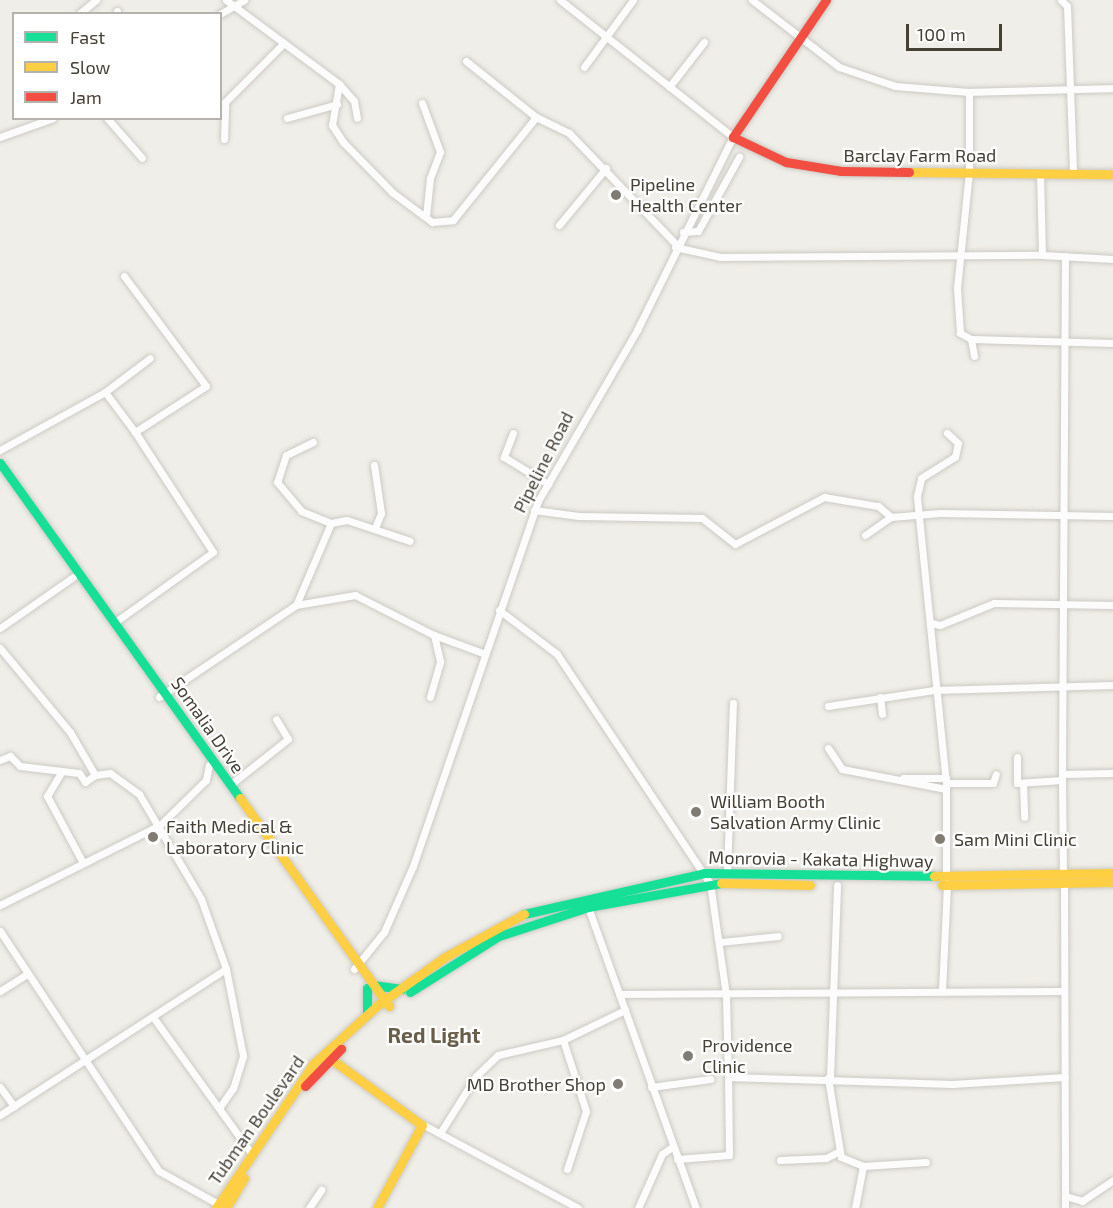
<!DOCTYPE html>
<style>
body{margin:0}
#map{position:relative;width:1113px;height:1208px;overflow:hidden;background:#f0eee8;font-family:"Exo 2",sans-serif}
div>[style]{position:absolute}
.roads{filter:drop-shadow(0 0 2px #cccac4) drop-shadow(0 0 2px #cccac4)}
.street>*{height:7px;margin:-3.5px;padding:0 3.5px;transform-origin:3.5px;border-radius:3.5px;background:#fdfcfc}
.fast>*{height:9px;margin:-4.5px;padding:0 4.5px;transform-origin:4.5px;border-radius:4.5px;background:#16e098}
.slow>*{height:9px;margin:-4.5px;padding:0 4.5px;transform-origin:4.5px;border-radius:4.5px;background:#ffcf43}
.jam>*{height:9px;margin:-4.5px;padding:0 4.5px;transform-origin:4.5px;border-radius:4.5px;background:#f24e42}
.dots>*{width:16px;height:16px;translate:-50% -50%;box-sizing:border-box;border:3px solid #fff;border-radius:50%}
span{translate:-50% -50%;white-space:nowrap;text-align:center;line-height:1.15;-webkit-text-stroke:4.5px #fff;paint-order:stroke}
.street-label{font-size:18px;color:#453f34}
.poi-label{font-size:18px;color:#453f34}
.left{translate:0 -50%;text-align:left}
.right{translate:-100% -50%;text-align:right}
.quarter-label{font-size:21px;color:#685e4a;font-weight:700}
.legend{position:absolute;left:12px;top:12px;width:210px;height:108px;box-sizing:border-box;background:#fff;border:2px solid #b5b2ae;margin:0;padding:8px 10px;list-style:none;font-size:18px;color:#453f34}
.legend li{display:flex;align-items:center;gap:12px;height:30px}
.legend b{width:30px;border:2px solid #b5b2ae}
.scale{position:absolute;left:906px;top:24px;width:96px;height:27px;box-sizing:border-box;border:3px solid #453f34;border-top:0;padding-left:8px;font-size:18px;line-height:21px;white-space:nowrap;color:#453f34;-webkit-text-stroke:4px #fff;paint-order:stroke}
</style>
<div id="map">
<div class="roads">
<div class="street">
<div style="left:226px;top:0;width:141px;rotate:36.6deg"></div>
<div style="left:339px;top:84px;width:42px;rotate:99.7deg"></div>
<div style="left:332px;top:125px;width:20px;rotate:57deg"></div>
<div style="left:343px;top:142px;width:71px;rotate:45.6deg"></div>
<div style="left:393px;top:193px;width:49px;rotate:36.6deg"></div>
<div style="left:432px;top:222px;width:21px;rotate:-5deg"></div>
<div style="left:453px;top:220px;width:132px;rotate:-51.1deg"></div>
<div style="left:536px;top:117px;width:37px;rotate:26deg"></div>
<div style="left:569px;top:133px;width:154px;rotate:46.1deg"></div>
<div style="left:752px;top:0;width:110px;rotate:37.6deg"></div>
<div style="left:839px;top:67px;width:59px;rotate:18.7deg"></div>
<div style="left:895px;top:86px;width:74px;rotate:4.6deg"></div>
<div style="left:1061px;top:0;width:8px;rotate:45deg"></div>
<div style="left:1067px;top:6px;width:167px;rotate:87.9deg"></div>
<div style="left:117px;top:11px;width:3px;rotate:90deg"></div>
<div style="left:80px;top:13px;width:21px;rotate:-39deg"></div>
<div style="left:220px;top:14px;width:28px;rotate:-30deg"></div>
<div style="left:466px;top:61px;width:90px;rotate:38.7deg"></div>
<div style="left:584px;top:67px;width:83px;rotate:-53.8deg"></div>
<div style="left:340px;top:85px;width:21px;rotate:49deg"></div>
<div style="left:354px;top:101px;width:17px;rotate:80deg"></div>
<div style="left:669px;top:87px;width:57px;rotate:-52.1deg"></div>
<div style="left:422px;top:103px;width:52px;rotate:69.8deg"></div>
<div style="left:440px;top:152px;width:28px;rotate:111deg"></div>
<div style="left:430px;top:178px;width:39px;rotate:96deg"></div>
<div style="left:107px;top:118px;width:53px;rotate:48.8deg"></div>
<div style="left:287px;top:118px;width:52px;rotate:-15.6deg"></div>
<div style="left:0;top:137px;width:56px;rotate:-19.7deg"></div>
<div style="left:224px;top:139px;width:37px;rotate:-88deg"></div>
<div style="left:225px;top:102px;width:83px;rotate:-45deg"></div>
<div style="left:1040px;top:173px;width:82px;rotate:88.6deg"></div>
<div style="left:1042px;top:255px;width:71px;rotate:3.2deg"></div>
<div style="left:559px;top:225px;width:74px;rotate:-50.5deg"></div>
<div style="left:683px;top:232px;width:15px;rotate:-4deg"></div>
<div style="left:698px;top:231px;width:85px;rotate:-61deg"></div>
<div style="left:675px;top:247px;width:46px;rotate:12.5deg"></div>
<div style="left:720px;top:257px;width:322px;rotate:-0.4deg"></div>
<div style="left:124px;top:276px;width:137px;rotate:53.3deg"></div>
<div style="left:206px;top:386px;width:85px;rotate:147.1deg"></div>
<div style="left:971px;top:339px;width:142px;rotate:1.6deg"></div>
<div style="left:974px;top:356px;width:17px;rotate:-100deg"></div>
<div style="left:971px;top:339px;width:13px;rotate:-151deg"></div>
<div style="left:960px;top:333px;width:45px;rotate:-93.8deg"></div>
<div style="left:957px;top:288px;width:118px;rotate:-84.1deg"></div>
<div style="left:969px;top:171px;width:79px;rotate:-90deg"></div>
<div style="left:969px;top:92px;width:144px;rotate:-1.6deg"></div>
<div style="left:105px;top:392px;width:56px;rotate:-37.1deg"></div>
<div style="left:513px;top:433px;width:26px;rotate:111deg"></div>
<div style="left:504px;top:457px;width:52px;rotate:31.5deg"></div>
<div style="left:313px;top:442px;width:30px;rotate:154deg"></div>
<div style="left:286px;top:455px;width:28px;rotate:108deg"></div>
<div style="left:277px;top:482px;width:38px;rotate:50deg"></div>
<div style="left:301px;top:511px;width:32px;rotate:22deg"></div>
<div style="left:0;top:450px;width:120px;rotate:-28.9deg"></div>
<div style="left:105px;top:392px;width:50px;rotate:53.1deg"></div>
<div style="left:135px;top:432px;width:143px;rotate:57deg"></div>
<div style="left:213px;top:552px;width:122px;rotate:144.4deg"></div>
<div style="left:374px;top:465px;width:49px;rotate:81.7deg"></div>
<div style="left:381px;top:513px;width:16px;rotate:112deg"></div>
<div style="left:534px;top:510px;width:45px;rotate:7.6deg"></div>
<div style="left:579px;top:516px;width:123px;rotate:0.9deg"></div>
<div style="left:702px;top:518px;width:42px;rotate:38.2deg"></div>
<div style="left:735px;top:544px;width:101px;rotate:-27.8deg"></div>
<div style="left:824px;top:497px;width:55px;rotate:9.5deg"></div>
<div style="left:878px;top:506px;width:17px;rotate:40deg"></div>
<div style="left:865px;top:535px;width:32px;rotate:-35deg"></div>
<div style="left:891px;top:517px;width:49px;rotate:-4.7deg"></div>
<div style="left:940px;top:513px;width:173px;rotate:1deg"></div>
<div style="left:296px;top:605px;width:60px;rotate:-9.6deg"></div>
<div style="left:355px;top:595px;width:89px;rotate:26.9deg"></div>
<div style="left:434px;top:635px;width:54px;rotate:20.4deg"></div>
<div style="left:499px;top:610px;width:73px;rotate:37.2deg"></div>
<div style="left:557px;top:654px;width:275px;rotate:56.3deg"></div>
<div style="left:710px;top:883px;width:114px;rotate:81.9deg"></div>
<div style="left:726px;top:996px;width:81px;rotate:88.6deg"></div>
<div style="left:728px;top:1077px;width:224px;rotate:1.8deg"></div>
<div style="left:952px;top:1084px;width:113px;rotate:-3.5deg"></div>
<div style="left:931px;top:623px;width:9px;rotate:13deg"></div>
<div style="left:940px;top:625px;width:58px;rotate:-22.2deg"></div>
<div style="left:994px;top:603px;width:119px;rotate:1deg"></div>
<div style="left:0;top:628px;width:89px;rotate:-34.9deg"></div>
<div style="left:0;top:648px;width:109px;rotate:50.2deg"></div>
<div style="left:70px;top:732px;width:50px;rotate:59.8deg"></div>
<div style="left:95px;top:775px;width:15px;rotate:-8deg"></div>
<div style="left:110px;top:773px;width:36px;rotate:36deg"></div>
<div style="left:139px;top:794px;width:122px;rotate:59.4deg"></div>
<div style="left:201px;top:899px;width:74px;rotate:70.3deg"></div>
<div style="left:226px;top:969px;width:89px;rotate:78.9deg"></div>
<div style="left:243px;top:1056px;width:34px;rotate:107deg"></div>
<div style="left:233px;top:1088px;width:24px;rotate:125deg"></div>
<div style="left:159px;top:697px;width:165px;rotate:-33.9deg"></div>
<div style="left:296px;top:605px;width:89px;rotate:-66.9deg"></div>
<div style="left:331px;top:523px;width:16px;rotate:-11deg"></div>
<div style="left:347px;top:520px;width:66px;rotate:18.4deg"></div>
<div style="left:430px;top:697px;width:37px;rotate:-74deg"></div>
<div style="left:440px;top:661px;width:27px;rotate:-103deg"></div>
<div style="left:880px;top:697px;width:17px;rotate:83deg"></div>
<div style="left:828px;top:706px;width:107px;rotate:-8.6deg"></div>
<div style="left:934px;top:690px;width:179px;rotate:-1.6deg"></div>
<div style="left:828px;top:748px;width:25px;rotate:56deg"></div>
<div style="left:842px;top:769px;width:106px;rotate:10.9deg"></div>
<div style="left:1017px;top:757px;width:26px;rotate:90deg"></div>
<div style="left:1017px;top:783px;width:45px;rotate:-3.8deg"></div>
<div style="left:1062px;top:780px;width:6px;rotate:-90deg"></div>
<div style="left:1062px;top:774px;width:51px;rotate:-1.1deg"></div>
<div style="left:0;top:760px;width:11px;rotate:-22deg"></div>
<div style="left:10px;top:756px;width:14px;rotate:45deg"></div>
<div style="left:20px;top:766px;width:59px;rotate:6.8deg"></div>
<div style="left:79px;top:773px;width:11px;rotate:56deg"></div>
<div style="left:85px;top:782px;width:12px;rotate:-35deg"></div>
<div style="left:62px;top:771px;width:29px;rotate:121deg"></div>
<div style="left:47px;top:796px;width:74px;rotate:61.7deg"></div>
<div style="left:1062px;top:774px;width:518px;rotate:-89.67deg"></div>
<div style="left:903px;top:778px;width:43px"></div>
<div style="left:1062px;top:780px;width:94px;rotate:89.4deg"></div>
<div style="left:946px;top:783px;width:47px"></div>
<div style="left:993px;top:783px;width:9px;rotate:-72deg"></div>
<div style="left:1023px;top:783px;width:34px;rotate:88deg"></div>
<div style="left:230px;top:785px;width:74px;rotate:-38.4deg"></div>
<div style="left:288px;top:739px;width:23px;rotate:-121deg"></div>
<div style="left:727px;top:873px;width:170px;rotate:-88deg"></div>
<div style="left:946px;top:877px;width:94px;rotate:-90deg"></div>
<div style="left:946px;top:783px;width:288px;rotate:-95.8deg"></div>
<div style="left:917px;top:496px;width:18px;rotate:-77deg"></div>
<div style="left:921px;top:478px;width:40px;rotate:-32deg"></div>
<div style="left:955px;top:457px;width:14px;rotate:-78deg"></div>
<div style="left:958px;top:443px;width:15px;rotate:-138deg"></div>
<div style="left:1064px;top:883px;width:313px;rotate:89.8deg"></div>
<div style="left:1065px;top:1196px;width:18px;rotate:16deg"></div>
<div style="left:1082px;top:1201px;width:37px;rotate:-34deg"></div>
<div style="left:0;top:905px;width:179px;rotate:-26.6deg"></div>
<div style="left:160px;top:825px;width:64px;rotate:-44.4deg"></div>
<div style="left:206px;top:780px;width:15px;rotate:-79deg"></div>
<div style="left:588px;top:907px;width:320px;rotate:70.3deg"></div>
<div style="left:0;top:931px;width:288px;rotate:56.5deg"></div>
<div style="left:159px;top:1171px;width:68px;rotate:29.2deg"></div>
<div style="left:720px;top:942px;width:58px;rotate:-5.9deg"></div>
<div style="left:354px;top:969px;width:48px;rotate:-51deg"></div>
<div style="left:384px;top:932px;width:72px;rotate:-66.3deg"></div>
<div style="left:413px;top:866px;width:386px;rotate:-71.1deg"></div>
<div style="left:538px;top:501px;width:198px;rotate:-59.9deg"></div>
<div style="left:637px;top:330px;width:216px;rotate:-63.6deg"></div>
<div style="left:733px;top:137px;width:221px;rotate:-141.6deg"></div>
<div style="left:0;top:991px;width:32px;rotate:-32deg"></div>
<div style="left:942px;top:991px;width:106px;rotate:-87.3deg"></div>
<div style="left:619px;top:994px;width:444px;rotate:-0.4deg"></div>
<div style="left:153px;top:1017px;width:168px;rotate:54.2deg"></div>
<div style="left:563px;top:1040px;width:75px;rotate:72.1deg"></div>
<div style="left:586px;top:1111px;width:61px;rotate:108.1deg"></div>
<div style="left:828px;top:1078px;width:80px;rotate:80.7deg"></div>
<div style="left:841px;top:1157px;width:24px;rotate:22deg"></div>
<div style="left:863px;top:1166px;width:63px;rotate:-3.6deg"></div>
<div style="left:830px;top:1078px;width:193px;rotate:-87.9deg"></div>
<div style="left:0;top:1087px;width:24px;rotate:54deg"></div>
<div style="left:651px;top:1087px;width:60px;rotate:-7.7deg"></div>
<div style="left:0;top:1115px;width:269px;rotate:-32.9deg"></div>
<div style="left:422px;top:1124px;width:177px;rotate:28.3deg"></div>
<div style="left:440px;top:1133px;width:67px;rotate:-57.7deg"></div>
<div style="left:476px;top:1076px;width:30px;rotate:-44deg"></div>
<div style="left:498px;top:1055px;width:67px;rotate:-13deg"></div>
<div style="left:563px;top:1040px;width:69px;rotate:-25.8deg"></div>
<div style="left:677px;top:1159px;width:52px;rotate:-4.4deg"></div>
<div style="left:729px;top:1155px;width:78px;rotate:-90.7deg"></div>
<div style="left:780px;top:1160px;width:46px;rotate:-2.5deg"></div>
<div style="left:826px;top:1158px;width:13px;rotate:-27deg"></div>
<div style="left:309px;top:1208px;width:22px;rotate:-56deg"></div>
<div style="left:638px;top:1208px;width:59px;rotate:-66deg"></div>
<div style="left:662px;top:1154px;width:12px;rotate:-35deg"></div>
<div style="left:855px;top:1208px;width:43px;rotate:-79.2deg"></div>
<div style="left:1065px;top:1208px;width:12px;rotate:-90deg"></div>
</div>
<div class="fast">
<div style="left:0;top:463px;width:412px;rotate:54.4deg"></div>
<div style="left:524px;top:914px;width:185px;rotate:-12.8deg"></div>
<div style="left:704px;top:873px;width:230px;rotate:0.7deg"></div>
<div style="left:373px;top:985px;width:29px;rotate:8deg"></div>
<div style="left:367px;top:988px;width:27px;rotate:90deg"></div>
<div style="left:410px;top:992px;width:105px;rotate:-32.2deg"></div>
<div style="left:499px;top:936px;width:94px;rotate:-18deg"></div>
<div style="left:588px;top:907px;width:135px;rotate:-10.2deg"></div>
</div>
<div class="slow">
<div style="left:909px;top:172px;width:204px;rotate:0.6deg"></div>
<div style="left:240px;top:798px;width:256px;rotate:54.4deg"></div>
<div style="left:934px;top:876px;width:179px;rotate:-1deg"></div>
<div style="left:721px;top:883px;width:89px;rotate:1.3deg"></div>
<div style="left:942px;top:885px;width:171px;rotate:-1deg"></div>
<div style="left:331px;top:1059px;width:112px;rotate:36deg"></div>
<div style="left:422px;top:1125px;width:94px;rotate:118.5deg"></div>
<div style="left:216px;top:1208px;width:174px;rotate:-56deg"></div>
<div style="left:313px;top:1064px;width:89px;rotate:-42.3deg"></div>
<div style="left:379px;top:1004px;width:81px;rotate:-35.5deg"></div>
<div style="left:445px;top:957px;width:90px;rotate:-28.6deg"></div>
<div style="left:226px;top:1208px;width:35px;rotate:-59deg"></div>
</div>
<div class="jam">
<div style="left:826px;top:0;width:166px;rotate:124.2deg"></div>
<div style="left:733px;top:137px;width:59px;rotate:25.3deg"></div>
<div style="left:786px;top:162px;width:56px;rotate:9.3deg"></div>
<div style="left:841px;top:171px;width:68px;rotate:0.8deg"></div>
<div style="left:305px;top:1086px;width:52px;rotate:-45.8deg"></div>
</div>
</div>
<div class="dots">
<div style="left:616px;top:195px;background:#817c73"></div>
<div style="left:696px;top:812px;background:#817c73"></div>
<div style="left:153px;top:837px;background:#817c73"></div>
<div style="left:940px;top:839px;background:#817c73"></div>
<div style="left:688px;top:1056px;background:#817c73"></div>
<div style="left:618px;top:1084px;background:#817c73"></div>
</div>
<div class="street-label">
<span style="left:920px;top:155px">Barclay Farm Road</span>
<span style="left:543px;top:462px;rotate:-63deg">Pipeline Road</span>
<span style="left:208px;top:725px;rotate:55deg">Somalia Drive</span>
<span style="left:821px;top:859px;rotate:1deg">Monrovia - Kakata Highway</span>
<span style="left:256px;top:1120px;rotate:-55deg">Tubman Boulevard</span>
</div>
<div class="poi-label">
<span class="left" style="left:630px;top:195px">Pipeline<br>Health Center</span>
<span class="left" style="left:710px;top:812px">William Booth<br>Salvation Army Clinic</span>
<span class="left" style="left:166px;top:837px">Faith Medical &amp;<br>Laboratory Clinic</span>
<span class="left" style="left:954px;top:839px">Sam Mini Clinic</span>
<span class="left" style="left:702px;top:1056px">Providence<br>Clinic</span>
<span class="right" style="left:606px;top:1084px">MD Brother Shop</span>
</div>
<div class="quarter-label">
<span style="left:434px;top:1035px">Red Light</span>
</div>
<ul class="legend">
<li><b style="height:8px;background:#16e098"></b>Fast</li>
<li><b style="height:8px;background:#ffcf43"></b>Slow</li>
<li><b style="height:8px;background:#f24e42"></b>Jam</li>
</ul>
<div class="scale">100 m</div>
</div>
